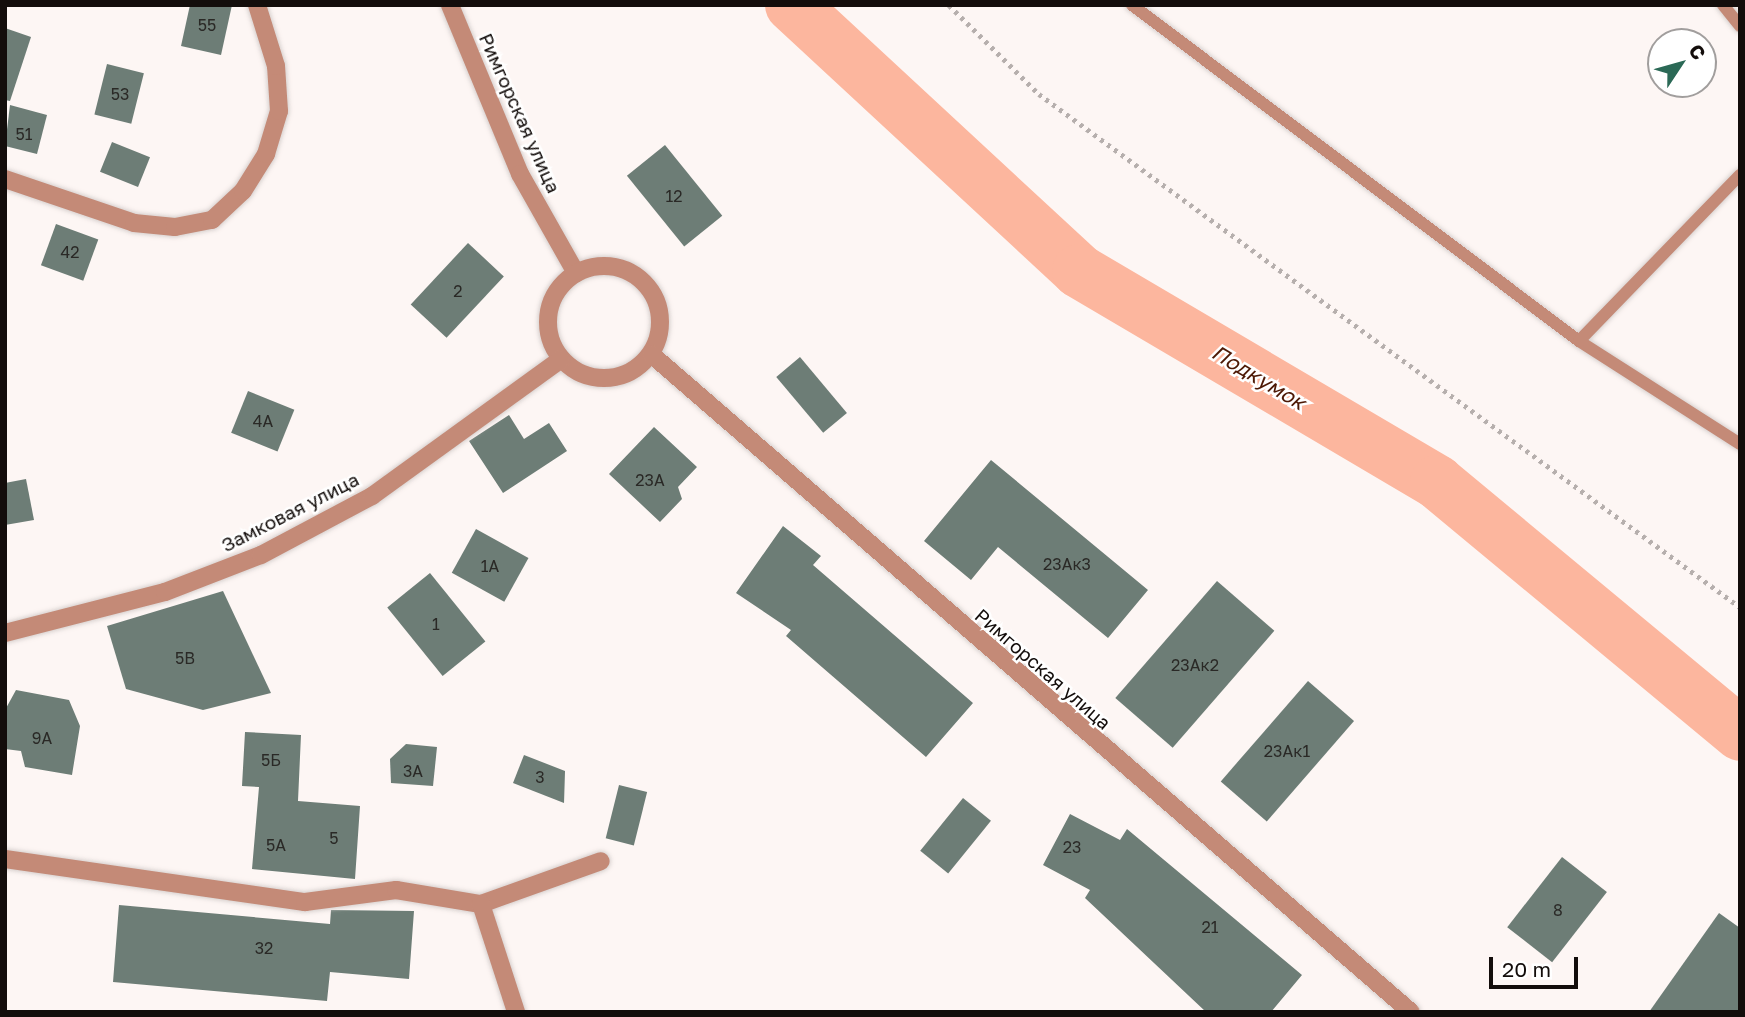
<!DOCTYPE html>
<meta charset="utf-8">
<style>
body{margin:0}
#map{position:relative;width:1745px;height:1017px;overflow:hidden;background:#fdf6f4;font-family:"Golos Text",sans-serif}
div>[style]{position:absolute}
.river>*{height:54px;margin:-27px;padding:0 27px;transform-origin:27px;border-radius:27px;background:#fcb69e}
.building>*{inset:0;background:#6d7d76;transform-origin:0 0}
.path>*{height:4.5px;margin-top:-2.25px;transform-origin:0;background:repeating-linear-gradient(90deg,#b6afad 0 3.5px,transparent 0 8.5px)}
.roads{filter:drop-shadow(0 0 2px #d8d1cf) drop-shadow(0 0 2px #d8d1cf)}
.lane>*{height:12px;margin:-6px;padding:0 6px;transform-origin:6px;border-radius:6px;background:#c48a77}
.street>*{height:18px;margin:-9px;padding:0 9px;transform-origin:9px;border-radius:9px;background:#c48a77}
.street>.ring{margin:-9px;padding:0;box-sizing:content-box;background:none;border:18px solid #c48a77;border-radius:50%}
span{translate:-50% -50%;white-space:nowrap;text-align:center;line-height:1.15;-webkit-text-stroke:5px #fff;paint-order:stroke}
.number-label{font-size:16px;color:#2a2926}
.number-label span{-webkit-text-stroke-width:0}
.street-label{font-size:19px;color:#130d0b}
.water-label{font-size:21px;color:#4d1905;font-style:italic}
.frame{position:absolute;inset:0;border:7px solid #130d0b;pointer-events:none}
.north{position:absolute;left:1647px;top:28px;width:70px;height:70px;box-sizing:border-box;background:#fff;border:2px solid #a19e9d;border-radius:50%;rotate:54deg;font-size:19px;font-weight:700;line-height:28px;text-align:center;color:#130d0b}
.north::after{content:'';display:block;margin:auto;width:24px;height:32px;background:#2b6956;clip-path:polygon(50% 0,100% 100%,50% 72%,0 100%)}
.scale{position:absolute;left:1489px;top:957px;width:89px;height:32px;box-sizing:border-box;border:4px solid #130d0b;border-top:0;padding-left:9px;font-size:21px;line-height:24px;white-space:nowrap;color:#130d0b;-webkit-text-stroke:5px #fff;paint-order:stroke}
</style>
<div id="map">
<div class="river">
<div style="left:792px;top:5px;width:391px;rotate:42.8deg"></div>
<div style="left:1079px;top:271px;width:416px;rotate:30.5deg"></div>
<div style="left:1437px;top:482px;width:394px;rotate:39.7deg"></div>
</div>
<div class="building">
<div style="clip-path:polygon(190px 5px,232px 5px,221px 55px,181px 46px)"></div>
<div style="clip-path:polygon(5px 28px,31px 37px,10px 101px,5px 100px)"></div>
<div style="left:107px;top:64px;width:38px;height:52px;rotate:14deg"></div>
<div style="clip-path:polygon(10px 105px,47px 115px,37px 154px,5px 146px)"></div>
<div style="left:112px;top:142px;width:41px;height:32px;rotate:22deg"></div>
<div style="left:665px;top:145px;width:91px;height:49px;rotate:51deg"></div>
<div style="left:56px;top:224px;width:45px;height:44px;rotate:20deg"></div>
<div style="left:468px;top:243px;width:49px;height:84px;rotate:43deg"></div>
<div style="left:800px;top:357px;width:73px;height:31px;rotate:50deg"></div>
<div style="left:248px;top:391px;width:50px;height:45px;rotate:22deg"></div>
<div style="clip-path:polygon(509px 415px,524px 439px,549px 423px,567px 451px,503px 493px,469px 441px)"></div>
<div style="clip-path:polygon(654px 427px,697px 467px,678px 487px,682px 499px,660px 522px,609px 474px)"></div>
<div style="clip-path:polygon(991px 460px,1148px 590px,1108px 638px,998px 547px,971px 580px,924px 541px)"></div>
<div style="clip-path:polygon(26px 479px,34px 520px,5px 525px,5px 483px)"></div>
<div style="clip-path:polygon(783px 526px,821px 556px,813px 565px,973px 703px,926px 757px,786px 636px,791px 630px,736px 593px)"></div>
<div style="left:476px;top:529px;width:60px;height:50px;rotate:29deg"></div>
<div style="left:430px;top:573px;width:88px;height:55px;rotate:51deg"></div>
<div style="left:1217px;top:581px;width:76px;height:155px;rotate:41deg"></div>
<div style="clip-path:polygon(223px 591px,271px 693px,203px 710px,126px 689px,107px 626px)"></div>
<div style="left:1308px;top:681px;width:61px;height:133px;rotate:41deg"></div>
<div style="clip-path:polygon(16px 690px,69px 700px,80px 726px,72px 775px,25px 767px,21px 751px,5px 749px,5px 710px)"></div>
<div style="clip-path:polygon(245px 732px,301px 735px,298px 801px,360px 806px,355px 879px,252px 869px,259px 787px,242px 786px)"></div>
<div style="clip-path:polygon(406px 744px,437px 747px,433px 786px,391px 783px,390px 759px)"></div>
<div style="clip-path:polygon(524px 755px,565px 771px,564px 803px,513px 783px)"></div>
<div style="left:619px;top:785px;width:29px;height:55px;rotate:14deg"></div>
<div style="left:963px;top:798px;width:36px;height:68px;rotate:39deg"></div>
<div style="clip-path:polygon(1070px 814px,1120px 840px,1127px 829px,1302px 975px,1271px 1012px,1206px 1012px,1085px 898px,1090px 890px,1043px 865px)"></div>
<div style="left:1562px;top:857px;width:57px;height:89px;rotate:38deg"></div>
<div style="clip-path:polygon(119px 905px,330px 924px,331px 910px,414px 911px,409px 979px,330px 972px,327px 1001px,113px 982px)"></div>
<div style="clip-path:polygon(1719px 913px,1740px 928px,1740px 1012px,1649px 1012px)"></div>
</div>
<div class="path">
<div style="left:949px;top:5px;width:127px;rotate:44.7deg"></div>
<div style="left:1039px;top:94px;width:869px;rotate:36.2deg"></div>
</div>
<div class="roads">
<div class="lane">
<div style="left:1132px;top:5px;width:559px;rotate:36.93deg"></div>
<div style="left:1579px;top:341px;width:191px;rotate:32.6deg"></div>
<div style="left:1723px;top:5px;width:27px;rotate:51deg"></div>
<div style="left:1579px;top:341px;width:231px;rotate:-45.9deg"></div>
</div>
<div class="street">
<div style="left:450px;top:5px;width:183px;rotate:67.5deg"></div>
<div style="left:520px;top:174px;width:114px;rotate:60.5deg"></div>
<div style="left:5px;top:179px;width:136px;rotate:18.8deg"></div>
<div style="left:134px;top:223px;width:41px;rotate:5.6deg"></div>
<div style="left:175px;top:227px;width:38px;rotate:-11deg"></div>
<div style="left:212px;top:220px;width:42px;rotate:-43.1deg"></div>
<div style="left:243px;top:191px;width:44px;rotate:-58.1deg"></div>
<div style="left:266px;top:154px;width:45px;rotate:-73.2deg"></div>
<div style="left:279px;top:111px;width:45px;rotate:-93.8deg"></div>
<div style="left:276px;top:66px;width:64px;rotate:-107.3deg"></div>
<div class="ring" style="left:548px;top:266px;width:94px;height:94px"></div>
<div style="left:651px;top:354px;width:1005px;rotate:40.89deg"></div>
<div style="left:5px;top:633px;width:165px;rotate:-14.4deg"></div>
<div style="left:165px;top:592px;width:103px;rotate:-21.1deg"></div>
<div style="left:261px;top:555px;width:126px;rotate:-28deg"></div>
<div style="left:372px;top:496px;width:233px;rotate:-35.9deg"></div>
<div style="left:5px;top:859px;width:303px;rotate:8.2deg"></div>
<div style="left:305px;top:902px;width:92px;rotate:-7.5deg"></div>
<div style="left:396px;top:890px;width:86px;rotate:9.4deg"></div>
<div style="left:481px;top:904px;width:127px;rotate:-19.7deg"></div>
<div style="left:481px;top:904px;width:114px;rotate:72deg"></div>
</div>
</div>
<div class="number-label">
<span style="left:207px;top:25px">55</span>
<span style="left:120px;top:94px">53</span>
<span style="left:24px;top:134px">51</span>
<span style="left:674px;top:196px">12</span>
<span style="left:70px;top:252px">42</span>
<span style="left:458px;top:291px">2</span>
<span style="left:263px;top:421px">4А</span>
<span style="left:650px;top:480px">23А</span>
<span style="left:1067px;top:564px">23Ак3</span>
<span style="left:490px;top:566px">1А</span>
<span style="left:436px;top:624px">1</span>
<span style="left:185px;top:658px">5В</span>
<span style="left:1195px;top:665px">23Ак2</span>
<span style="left:42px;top:738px">9А</span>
<span style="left:1287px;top:751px">23Ак1</span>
<span style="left:271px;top:760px">5Б</span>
<span style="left:413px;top:771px">3А</span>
<span style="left:540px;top:777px">3</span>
<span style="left:334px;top:838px">5</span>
<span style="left:276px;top:845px">5А</span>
<span style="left:1072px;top:847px">23</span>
<span style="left:1558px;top:910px">8</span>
<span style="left:1210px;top:927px">21</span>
<span style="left:264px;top:948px">32</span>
</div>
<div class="street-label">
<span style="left:520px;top:113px;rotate:66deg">Римгорская улица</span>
<span style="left:290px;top:512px;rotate:-27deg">Замковая улица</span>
<span style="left:1043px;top:669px;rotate:41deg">Римгорская улица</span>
</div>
<div class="water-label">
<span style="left:1259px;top:377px;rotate:31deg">Подкумок</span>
</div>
<div class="frame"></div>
<div class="north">С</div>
<div class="scale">20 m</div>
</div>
